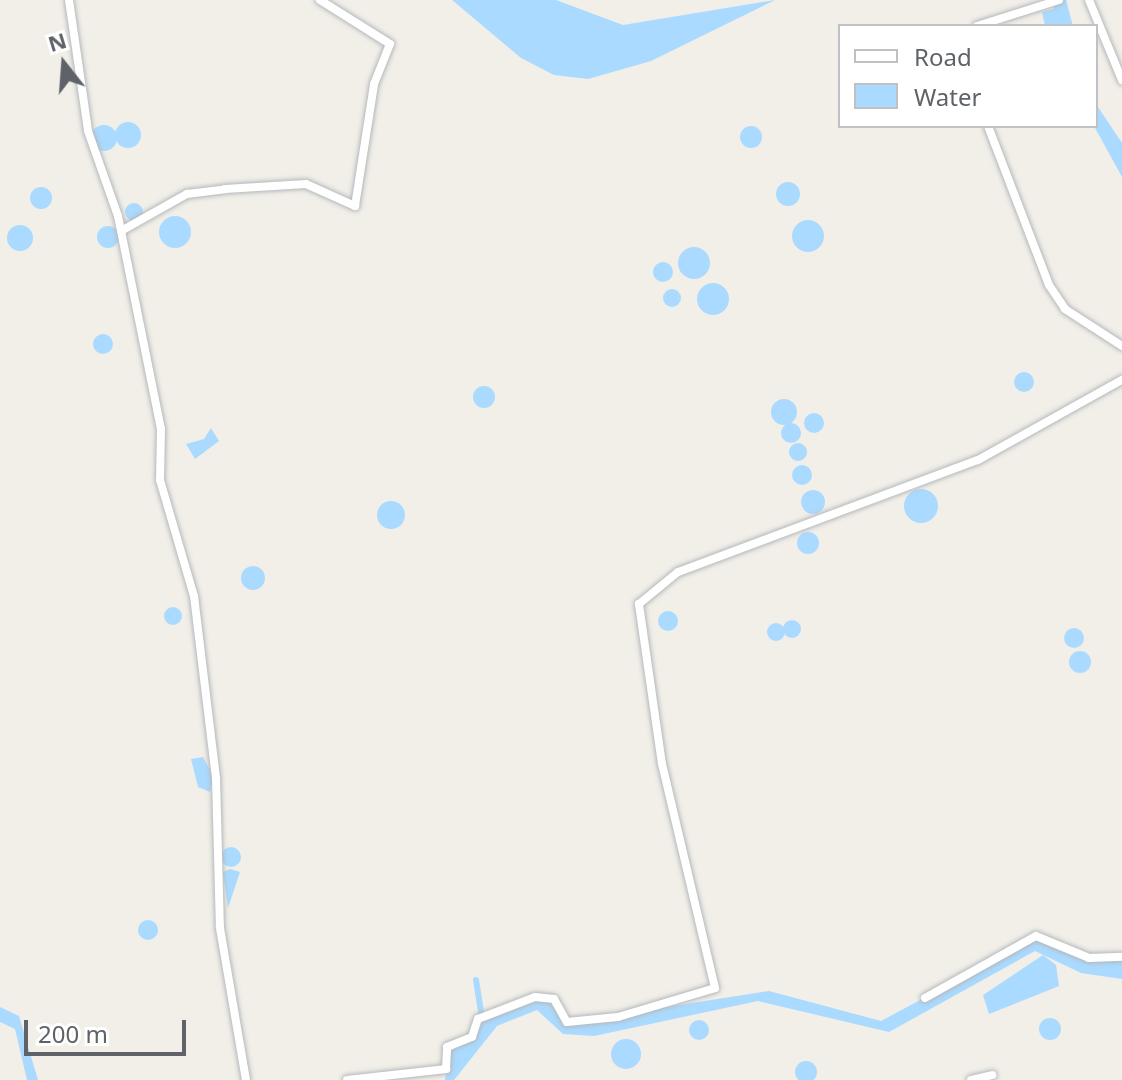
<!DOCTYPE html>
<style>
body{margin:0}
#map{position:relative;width:1122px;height:1080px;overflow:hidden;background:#f1efe8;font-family:"Noto Sans",sans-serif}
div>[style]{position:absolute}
.water>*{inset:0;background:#aadaff}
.round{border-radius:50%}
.canal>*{height:6px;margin:-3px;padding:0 3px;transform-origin:3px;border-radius:3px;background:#aadaff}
.roads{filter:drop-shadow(0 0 2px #b5b8bc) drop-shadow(0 0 2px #b5b8bc)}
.minor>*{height:8px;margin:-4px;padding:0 4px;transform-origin:4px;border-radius:4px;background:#fff}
span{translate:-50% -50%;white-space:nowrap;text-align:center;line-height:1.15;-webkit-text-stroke:6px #fff;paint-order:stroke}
.legend{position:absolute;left:838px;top:24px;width:260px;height:104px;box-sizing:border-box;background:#fff;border:2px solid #bfc1c3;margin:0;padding:10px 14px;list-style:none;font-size:24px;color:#5f6368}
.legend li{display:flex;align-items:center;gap:16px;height:40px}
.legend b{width:40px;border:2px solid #bfc1c3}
.north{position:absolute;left:24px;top:24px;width:80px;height:80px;-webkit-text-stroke:6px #fff;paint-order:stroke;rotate:343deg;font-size:22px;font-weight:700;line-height:32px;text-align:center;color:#5f6368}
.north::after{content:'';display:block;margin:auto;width:28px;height:36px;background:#5f6368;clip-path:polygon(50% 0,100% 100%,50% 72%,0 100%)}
.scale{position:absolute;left:24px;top:1020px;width:162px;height:36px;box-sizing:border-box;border:4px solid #5f6368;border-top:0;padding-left:10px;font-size:24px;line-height:28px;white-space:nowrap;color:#5f6368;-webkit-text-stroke:6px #fff;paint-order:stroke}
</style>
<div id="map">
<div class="water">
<div style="clip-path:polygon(452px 0,556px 0,623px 25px,775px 0,651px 61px,588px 79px,554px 75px,521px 58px)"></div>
<div style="clip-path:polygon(1052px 0,1066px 0,1073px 26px,1045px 26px,1042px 12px,1054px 9px)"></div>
<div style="clip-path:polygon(1096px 104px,1122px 143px,1122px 177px,1094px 126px)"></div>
<div class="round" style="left:115px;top:122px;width:26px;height:26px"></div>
<div class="round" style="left:91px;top:125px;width:26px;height:26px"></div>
<div class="round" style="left:740px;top:126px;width:22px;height:22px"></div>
<div class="round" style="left:776px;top:182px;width:24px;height:24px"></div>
<div class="round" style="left:30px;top:187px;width:22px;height:22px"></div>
<div class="round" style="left:125px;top:203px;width:18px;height:18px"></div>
<div class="round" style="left:159px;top:216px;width:32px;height:32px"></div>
<div class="round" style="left:792px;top:220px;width:32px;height:32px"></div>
<div class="round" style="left:7px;top:225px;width:26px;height:26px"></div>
<div class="round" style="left:97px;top:226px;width:22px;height:22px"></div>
<div class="round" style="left:678px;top:247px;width:32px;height:32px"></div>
<div class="round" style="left:653px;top:262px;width:20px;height:20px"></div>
<div class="round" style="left:697px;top:283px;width:32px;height:32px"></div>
<div class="round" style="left:663px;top:289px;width:18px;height:18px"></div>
<div class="round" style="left:93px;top:334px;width:20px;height:20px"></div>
<div class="round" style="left:1014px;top:372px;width:20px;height:20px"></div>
<div class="round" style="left:473px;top:386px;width:22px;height:22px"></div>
<div class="round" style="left:771px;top:399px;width:26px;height:26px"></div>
<div class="round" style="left:804px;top:413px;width:20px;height:20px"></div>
<div class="round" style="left:781px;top:423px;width:20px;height:20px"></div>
<div style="clip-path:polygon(211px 428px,219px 441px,195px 459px,186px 444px,204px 439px)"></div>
<div class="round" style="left:789px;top:443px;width:18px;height:18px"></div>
<div class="round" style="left:792px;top:465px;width:20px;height:20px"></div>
<div class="round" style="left:904px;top:489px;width:34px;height:34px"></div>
<div class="round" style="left:801px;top:490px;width:24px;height:24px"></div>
<div class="round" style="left:377px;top:501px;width:28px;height:28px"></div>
<div class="round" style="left:797px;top:532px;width:22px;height:22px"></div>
<div class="round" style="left:241px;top:566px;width:24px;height:24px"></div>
<div class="round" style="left:164px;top:607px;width:18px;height:18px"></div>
<div class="round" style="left:658px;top:611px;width:20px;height:20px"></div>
<div class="round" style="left:783px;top:620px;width:18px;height:18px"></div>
<div class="round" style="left:767px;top:623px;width:18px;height:18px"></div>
<div class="round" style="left:1064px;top:628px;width:20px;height:20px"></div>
<div class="round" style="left:1069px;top:651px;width:22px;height:22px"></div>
<div style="clip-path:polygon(203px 757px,214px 777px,210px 792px,198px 787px,191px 759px)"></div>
<div class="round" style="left:221px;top:847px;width:20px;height:20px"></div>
<div style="clip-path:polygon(230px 869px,240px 872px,228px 908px,223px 872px)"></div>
<div class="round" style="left:138px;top:920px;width:20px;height:20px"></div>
<div style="clip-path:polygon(1036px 938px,1090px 961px,1122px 958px,1122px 979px,1081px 973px,1035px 951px,889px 1032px,758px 1001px,594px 1036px,563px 1034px,537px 1010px,497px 1026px,454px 1080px,445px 1080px,450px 1050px,483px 1020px,535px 1001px,548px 1000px,564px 1023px,769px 991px,881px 1021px)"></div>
<div style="clip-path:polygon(1043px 955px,1056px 965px,1059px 986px,989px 1014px,983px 995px)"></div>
<div style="clip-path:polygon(0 1007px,19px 1016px,38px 1080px,27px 1080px,15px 1029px,0 1022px)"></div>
<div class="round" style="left:1039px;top:1018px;width:22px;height:22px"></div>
<div class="round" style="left:689px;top:1020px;width:20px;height:20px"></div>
<div class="round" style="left:611px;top:1039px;width:30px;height:30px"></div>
<div class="round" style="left:795px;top:1061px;width:22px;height:22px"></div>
</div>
<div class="canal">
<div style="left:476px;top:980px;width:39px;rotate:81deg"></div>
</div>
<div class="roads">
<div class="minor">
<div style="left:69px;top:0;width:132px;rotate:81.7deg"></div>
<div style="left:88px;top:131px;width:90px;rotate:70.6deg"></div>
<div style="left:118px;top:216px;width:217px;rotate:78.6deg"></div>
<div style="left:161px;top:429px;width:51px;rotate:91.1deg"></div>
<div style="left:160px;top:480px;width:121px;rotate:73.7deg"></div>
<div style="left:194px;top:596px;width:183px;rotate:83.1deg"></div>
<div style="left:216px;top:778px;width:150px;rotate:88.5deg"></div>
<div style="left:220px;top:928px;width:154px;rotate:80.3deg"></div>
<div style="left:1089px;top:0;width:87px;rotate:67.6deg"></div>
<div style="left:977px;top:26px;width:86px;rotate:-17.6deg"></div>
<div style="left:988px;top:126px;width:170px;rotate:69deg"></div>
<div style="left:1049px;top:285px;width:29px;rotate:56deg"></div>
<div style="left:1065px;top:309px;width:68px;rotate:33deg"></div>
<div style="left:121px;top:231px;width:76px;rotate:-29.3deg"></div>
<div style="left:187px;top:194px;width:38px;rotate:-7deg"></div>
<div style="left:225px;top:189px;width:81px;rotate:-3.5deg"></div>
<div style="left:306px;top:184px;width:54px;rotate:24.2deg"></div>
<div style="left:355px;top:206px;width:123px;rotate:-81.1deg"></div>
<div style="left:374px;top:84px;width:43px;rotate:-68.2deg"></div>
<div style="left:390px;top:44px;width:83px;rotate:-147.8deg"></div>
<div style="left:925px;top:998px;width:127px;rotate:-29.2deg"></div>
<div style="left:1036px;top:936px;width:57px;rotate:22.5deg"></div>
<div style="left:1089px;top:958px;width:33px;rotate:-2deg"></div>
<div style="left:347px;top:1080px;width:100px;rotate:-6.3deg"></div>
<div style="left:446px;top:1069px;width:22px;rotate:-87deg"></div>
<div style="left:447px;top:1047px;width:27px;rotate:-22deg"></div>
<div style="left:472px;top:1037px;width:19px;rotate:-72deg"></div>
<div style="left:478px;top:1019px;width:61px;rotate:-21.1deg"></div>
<div style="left:535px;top:997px;width:19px;rotate:6deg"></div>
<div style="left:554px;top:999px;width:26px;rotate:61deg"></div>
<div style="left:567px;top:1022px;width:51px;rotate:-5.6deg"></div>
<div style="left:618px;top:1017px;width:101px;rotate:-16.6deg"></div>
<div style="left:715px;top:988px;width:230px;rotate:-103.3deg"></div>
<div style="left:662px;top:764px;width:162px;rotate:-98.2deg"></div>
<div style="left:639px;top:604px;width:50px;rotate:-39.4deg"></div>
<div style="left:678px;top:572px;width:320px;rotate:-20.5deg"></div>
<div style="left:978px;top:460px;width:165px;rotate:-29.1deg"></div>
<div style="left:971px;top:1080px;width:22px;rotate:-13deg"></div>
</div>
</div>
<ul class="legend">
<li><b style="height:10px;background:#fff"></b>Road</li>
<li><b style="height:22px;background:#aadaff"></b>Water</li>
</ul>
<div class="north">N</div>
<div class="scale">200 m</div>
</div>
